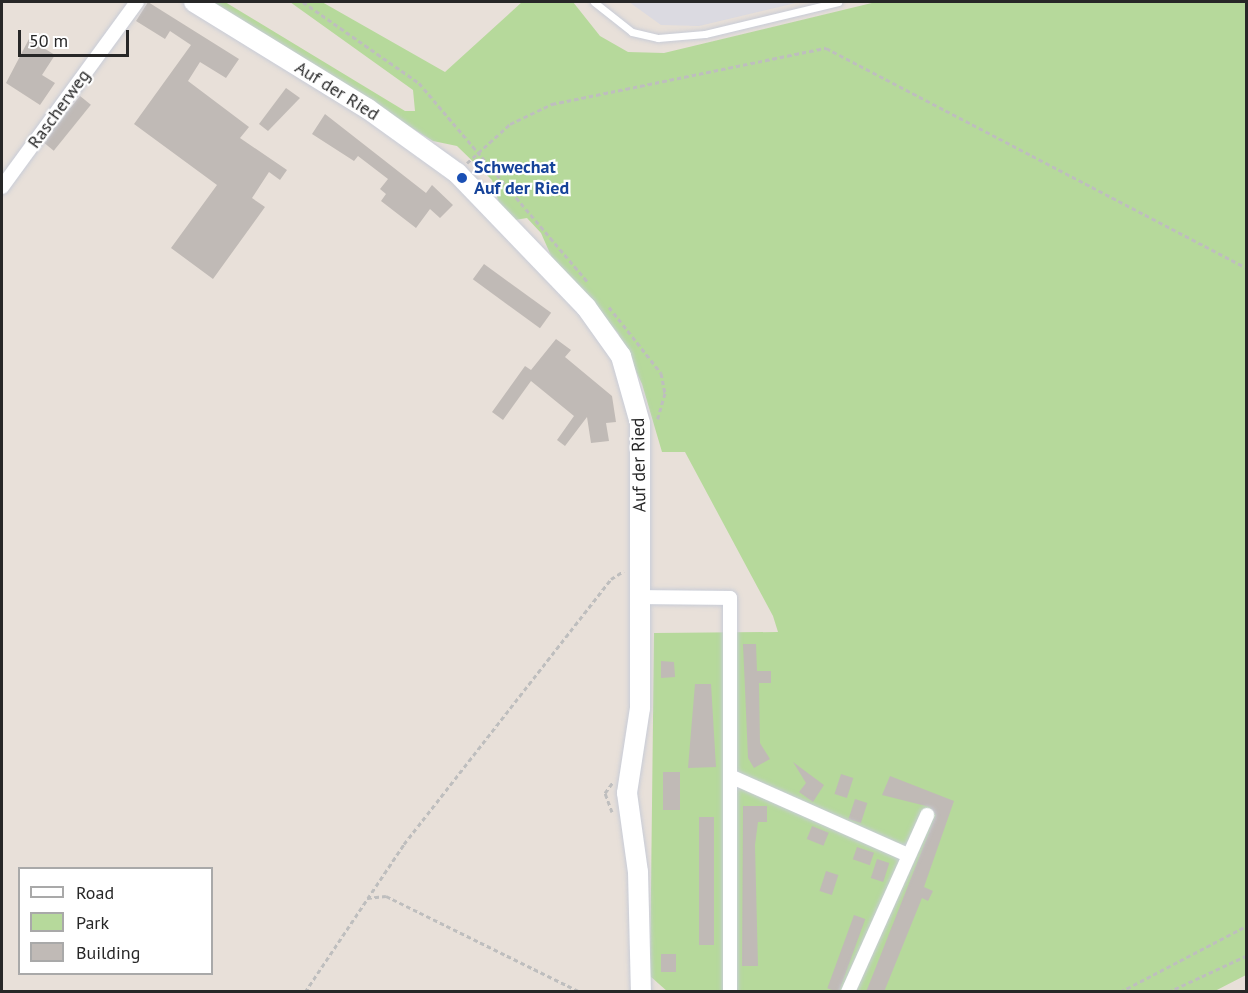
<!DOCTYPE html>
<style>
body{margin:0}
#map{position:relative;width:1248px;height:993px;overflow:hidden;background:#e8e0d9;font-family:"PT Sans",sans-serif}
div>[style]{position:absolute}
.industrial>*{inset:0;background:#dbdae1}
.green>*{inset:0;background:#b6d99b}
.building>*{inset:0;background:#c0bab6;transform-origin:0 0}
.path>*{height:3px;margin-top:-1.5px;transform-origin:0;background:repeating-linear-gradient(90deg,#bebebe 0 4.5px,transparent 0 7.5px)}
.roads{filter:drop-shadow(0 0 2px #c8ccd7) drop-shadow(0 0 2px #c8ccd7)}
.service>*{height:7px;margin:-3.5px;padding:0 3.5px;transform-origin:3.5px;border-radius:3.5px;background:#fff}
.minor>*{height:14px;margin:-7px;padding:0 7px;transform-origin:7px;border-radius:7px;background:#fff}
.secondary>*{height:20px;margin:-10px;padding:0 10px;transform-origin:10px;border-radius:10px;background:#fff}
.dots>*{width:16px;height:16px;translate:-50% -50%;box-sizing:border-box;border:3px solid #fff;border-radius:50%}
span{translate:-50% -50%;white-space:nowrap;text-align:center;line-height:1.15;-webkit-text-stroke:4.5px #fff;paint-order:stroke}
.street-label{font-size:18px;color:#272727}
.transit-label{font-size:18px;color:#164399;font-weight:700}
.left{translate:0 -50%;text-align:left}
.frame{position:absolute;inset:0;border:3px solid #272727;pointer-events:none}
.legend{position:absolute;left:18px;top:867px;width:195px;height:108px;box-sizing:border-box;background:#fff;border:2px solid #a9a9a9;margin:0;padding:8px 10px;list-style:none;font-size:18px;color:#272727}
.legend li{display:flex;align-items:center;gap:12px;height:30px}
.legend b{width:30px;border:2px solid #a9a9a9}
.scale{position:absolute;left:18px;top:30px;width:111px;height:27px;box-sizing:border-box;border:3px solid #272727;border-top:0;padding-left:8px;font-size:18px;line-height:21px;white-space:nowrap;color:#272727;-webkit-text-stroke:4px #fff;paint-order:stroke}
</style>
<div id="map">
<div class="industrial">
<div style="clip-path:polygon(629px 2px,628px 2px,800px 2px,699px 26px,661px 25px)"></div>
</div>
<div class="green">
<div style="clip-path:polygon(208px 2px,225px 2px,405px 111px,415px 111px,413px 90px,290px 2px,322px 2px,445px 72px,522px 2px,573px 2px,600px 36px,628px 52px,664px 53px,876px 2px,1246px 2px,1246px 975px,1213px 992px,668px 992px,650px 976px,654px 633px,778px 632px,773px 616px,685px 452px,662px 452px,642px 384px,618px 333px,552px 258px,541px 233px,527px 218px,515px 220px,499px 203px,492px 180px,457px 146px,433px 141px)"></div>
</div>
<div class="building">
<div style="clip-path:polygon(148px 2px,239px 59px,226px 78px,200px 62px,188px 81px,249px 127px,240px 138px,287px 170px,280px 180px,269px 172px,252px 198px,265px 207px,213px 279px,171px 248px,217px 185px,134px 124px,191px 45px,170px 31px,165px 39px,136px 21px)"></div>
<div style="clip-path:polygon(29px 39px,55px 55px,42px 75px,55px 83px,40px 105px,6px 83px)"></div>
<div style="clip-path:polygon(286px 88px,300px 98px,268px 131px,259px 124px)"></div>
<div style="left:80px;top:96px;width:14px;height:59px;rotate:39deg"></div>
<div style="clip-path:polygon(325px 114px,426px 193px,432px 185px,453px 205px,440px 218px,430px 209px,416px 228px,381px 201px,386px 194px,380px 189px,388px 179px,358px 156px,354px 161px,312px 134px)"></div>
<div style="left:484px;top:264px;width:83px;height:19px;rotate:36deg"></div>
<div style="clip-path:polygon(556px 339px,571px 350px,565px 357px,612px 396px,616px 422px,606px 423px,609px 441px,591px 443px,587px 417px,565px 446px,557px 440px,574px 416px,531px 381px,503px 420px,492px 412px,525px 366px,531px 370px)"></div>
<div style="clip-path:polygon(743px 644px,756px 644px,757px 671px,771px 671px,771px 683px,759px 683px,760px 743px,770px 759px,754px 768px,748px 758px)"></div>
<div style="clip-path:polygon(661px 661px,674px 662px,675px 677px,661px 678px)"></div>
<div style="clip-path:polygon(695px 684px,711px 684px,716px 767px,688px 768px)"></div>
<div style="clip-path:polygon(793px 762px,824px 785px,813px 802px,799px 792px,806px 783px)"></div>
<div style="left:663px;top:772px;width:17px;height:38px"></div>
<div style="left:841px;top:774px;width:13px;height:21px;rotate:18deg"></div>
<div style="clip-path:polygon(890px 776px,954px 801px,924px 887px,933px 891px,928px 901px,922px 898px,884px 992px,866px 992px,936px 815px,930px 807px,882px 795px)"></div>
<div style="left:855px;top:799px;width:13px;height:21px;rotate:18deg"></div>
<div style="clip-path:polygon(743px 806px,767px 806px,767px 822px,758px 822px,755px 845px,758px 966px,742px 966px)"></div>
<div style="left:699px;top:817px;width:15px;height:128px"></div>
<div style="left:812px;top:826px;width:18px;height:14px;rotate:22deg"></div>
<div style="left:857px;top:847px;width:18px;height:13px;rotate:19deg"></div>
<div style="left:877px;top:859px;width:13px;height:20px;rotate:18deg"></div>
<div style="left:826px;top:871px;width:13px;height:21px;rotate:18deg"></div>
<div style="left:854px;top:915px;width:12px;height:78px;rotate:20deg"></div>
<div style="left:661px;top:954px;width:15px;height:18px"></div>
</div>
<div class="path">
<div style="left:303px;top:2px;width:141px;rotate:34.9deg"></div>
<div style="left:419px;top:83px;width:260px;rotate:49.7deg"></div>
<div style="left:467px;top:163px;width:58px;rotate:-42.2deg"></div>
<div style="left:510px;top:124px;width:47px;rotate:-25.5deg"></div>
<div style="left:552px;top:104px;width:280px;rotate:-11.6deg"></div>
<div style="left:826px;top:48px;width:474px;rotate:27.6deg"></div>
<div style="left:609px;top:307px;width:84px;rotate:51.8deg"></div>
<div style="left:661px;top:373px;width:20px;rotate:79deg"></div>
<div style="left:665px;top:393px;width:29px;rotate:106deg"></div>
<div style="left:612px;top:812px;width:20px;rotate:-110deg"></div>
<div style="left:605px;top:793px;width:14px;rotate:-54deg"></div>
<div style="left:367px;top:898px;width:19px;rotate:-6deg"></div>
<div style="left:386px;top:896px;width:216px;rotate:26.3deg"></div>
<div style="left:305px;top:992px;width:178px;rotate:-56.2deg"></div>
<div style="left:404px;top:844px;width:336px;rotate:-52deg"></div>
<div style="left:611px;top:579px;width:15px;rotate:-32deg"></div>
<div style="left:1120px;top:992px;width:142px;rotate:-27.6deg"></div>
<div style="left:1168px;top:992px;width:86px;rotate:-24.8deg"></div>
</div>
<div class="roads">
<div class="service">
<div style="left:594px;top:2px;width:48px;rotate:38.3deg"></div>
<div style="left:632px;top:32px;width:27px;rotate:13deg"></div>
<div style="left:658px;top:38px;width:47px;rotate:-4.9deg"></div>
<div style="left:705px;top:34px;width:137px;rotate:-13.5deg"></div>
</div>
<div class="minor">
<div style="left:2px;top:187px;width:229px;rotate:-53.9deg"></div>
<div style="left:640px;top:597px;width:90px;rotate:0.6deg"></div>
<div style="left:730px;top:598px;width:394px;rotate:90deg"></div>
<div style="left:732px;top:777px;width:193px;rotate:23.9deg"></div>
<div style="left:848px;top:992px;width:194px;rotate:-65.9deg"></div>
</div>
<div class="secondary">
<div style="left:194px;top:2px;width:204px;rotate:31.6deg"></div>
<div style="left:368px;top:109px;width:110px;rotate:35.7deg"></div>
<div style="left:457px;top:173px;width:186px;rotate:46.1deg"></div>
<div style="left:586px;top:307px;width:60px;rotate:54.5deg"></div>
<div style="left:621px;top:356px;width:70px;rotate:74.2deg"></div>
<div style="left:640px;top:423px;width:285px;rotate:90deg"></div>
<div style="left:640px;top:708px;width:86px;rotate:98.7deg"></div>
<div style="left:627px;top:793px;width:80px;rotate:82.1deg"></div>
<div style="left:638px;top:872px;width:120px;rotate:88.6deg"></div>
</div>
</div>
<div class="dots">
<div style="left:462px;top:178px;background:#1a4fb4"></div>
</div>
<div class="street-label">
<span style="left:337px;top:91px;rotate:32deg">Auf der Ried</span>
<span style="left:59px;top:109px;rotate:-54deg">Rascherweg</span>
<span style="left:639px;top:465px;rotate:-91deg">Auf der Ried</span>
</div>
<div class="transit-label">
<span class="left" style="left:474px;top:178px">Schwechat<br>Auf der Ried</span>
</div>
<div class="frame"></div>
<ul class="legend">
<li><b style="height:8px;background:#fff"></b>Road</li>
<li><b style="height:16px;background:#b6d99b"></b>Park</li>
<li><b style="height:16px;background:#c0bab6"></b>Building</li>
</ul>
<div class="scale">50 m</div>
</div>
